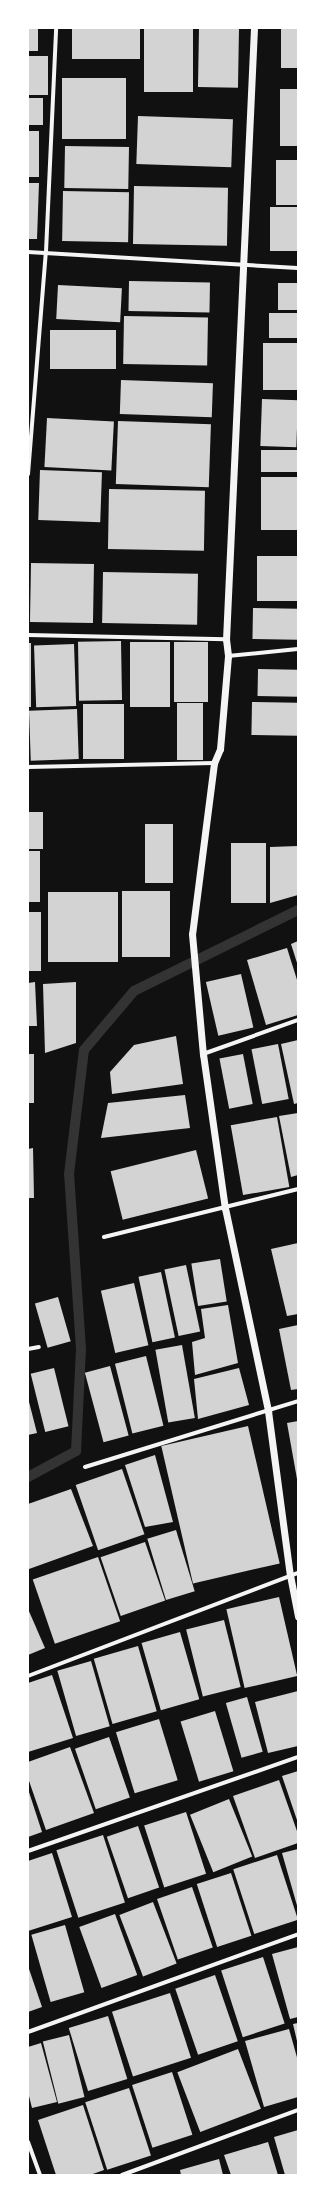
<!DOCTYPE html>
<style>
body{margin:0}
#map{position:relative;width:326px;height:2203px;overflow:hidden;background:#111;font-family:"IBM Plex Serif",serif}
div>[style]{position:absolute}
.stream>*{height:10px;margin:-5px;padding:0 5px;transform-origin:5px;border-radius:5px;background:#333}
.building>*{inset:0;background:#d3d3d3;transform-origin:0 0}
.minor>*{height:4px;margin:-2px;padding:0 2px;transform-origin:2px;border-radius:2px;background:#f5f5f5}
.tertiary>*{height:7px;margin:-3.5px;padding:0 3.5px;transform-origin:3.5px;border-radius:3.5px;background:#f5f5f5}
span{translate:-50% -50%;white-space:nowrap;text-align:center;line-height:1.15;-webkit-text-stroke:4px #fff;paint-order:stroke}
.frame{position:absolute;inset:0;border:29px solid #fff;pointer-events:none}
</style>
<div id="map">
<div class="stream">
<div style="left:28px;top:1477px;width:55px;rotate:-28.4deg"></div>
<div style="left:76px;top:1451px;width:102px;rotate:-87.2deg"></div>
<div style="left:81px;top:1349px;width:175px;rotate:-93.9deg"></div>
<div style="left:69px;top:1174px;width:125px;rotate:-83.1deg"></div>
<div style="left:84px;top:1050px;width:77px;rotate:-49.7deg"></div>
<div style="left:134px;top:991px;width:183px;rotate:-26.3deg"></div>
</div>
<div class="building">
<div style="left:28px;top:28px;width:10px;height:23px"></div>
<div style="left:72px;top:28px;width:68px;height:31px"></div>
<div style="left:144px;top:28px;width:49px;height:64px"></div>
<div style="left:199px;top:28px;width:40px;height:59px;rotate:1deg"></div>
<div style="left:281px;top:28px;width:17px;height:40px"></div>
<div style="left:28px;top:56px;width:20px;height:39px"></div>
<div style="left:62px;top:78px;width:64px;height:61px"></div>
<div style="left:280px;top:89px;width:18px;height:57px"></div>
<div style="left:28px;top:98px;width:15px;height:27px"></div>
<div style="left:138px;top:116px;width:95px;height:48px;rotate:2deg"></div>
<div style="left:28px;top:131px;width:11px;height:46px"></div>
<div style="left:65px;top:146px;width:64px;height:42px;rotate:1deg"></div>
<div style="left:298px;top:160px;width:45px;height:22px;rotate:90deg"></div>
<div style="clip-path:polygon(28px 183px,39px 183px,37px 239px,28px 239px)"></div>
<div style="left:134px;top:186px;width:94px;height:58px;rotate:1deg"></div>
<div style="left:63px;top:191px;width:66px;height:50px;rotate:1deg"></div>
<div style="left:270px;top:207px;width:28px;height:44px"></div>
<div style="left:129px;top:281px;width:81px;height:30px;rotate:1deg"></div>
<div style="left:278px;top:283px;width:20px;height:27px"></div>
<div style="left:58px;top:285px;width:64px;height:34px;rotate:3deg"></div>
<div style="left:269px;top:313px;width:29px;height:25px"></div>
<div style="left:124px;top:316px;width:84px;height:48px;rotate:1deg"></div>
<div style="left:50px;top:330px;width:66px;height:39px"></div>
<div style="left:263px;top:343px;width:35px;height:47px"></div>
<div style="left:121px;top:380px;width:92px;height:34px;rotate:2deg"></div>
<div style="left:262px;top:399px;width:36px;height:47px;rotate:2deg"></div>
<div style="left:47px;top:418px;width:67px;height:49px;rotate:3deg"></div>
<div style="left:118px;top:421px;width:93px;height:63px;rotate:2deg"></div>
<div style="left:261px;top:450px;width:37px;height:22px"></div>
<div style="left:40px;top:470px;width:62px;height:50px;rotate:2deg"></div>
<div style="left:261px;top:477px;width:37px;height:53px"></div>
<div style="left:109px;top:489px;width:96px;height:60px;rotate:1deg"></div>
<div style="left:257px;top:556px;width:41px;height:45px"></div>
<div style="left:31px;top:563px;width:63px;height:59px;rotate:1deg"></div>
<div style="left:103px;top:572px;width:95px;height:51px;rotate:1deg"></div>
<div style="left:253px;top:608px;width:45px;height:31px;rotate:1deg"></div>
<div style="left:121px;top:641px;width:59px;height:43px;rotate:89deg"></div>
<div style="left:130px;top:642px;width:40px;height:65px"></div>
<div style="left:174px;top:642px;width:34px;height:60px"></div>
<div style="left:28px;top:643px;width:3px;height:64px"></div>
<div style="left:74px;top:644px;width:62px;height:40px;rotate:88deg"></div>
<div style="left:258px;top:669px;width:40px;height:27px;rotate:1deg"></div>
<div style="left:252px;top:702px;width:46px;height:33px;rotate:1deg"></div>
<div style="left:177px;top:703px;width:26px;height:57px"></div>
<div style="left:83px;top:704px;width:41px;height:55px"></div>
<div style="left:77px;top:709px;width:50px;height:48px;rotate:88deg"></div>
<div style="left:28px;top:812px;width:15px;height:37px"></div>
<div style="left:145px;top:824px;width:28px;height:59px"></div>
<div style="left:231px;top:843px;width:35px;height:60px"></div>
<div style="clip-path:polygon(298px 846px,298px 895px,270px 903px,270px 847px)"></div>
<div style="left:28px;top:851px;width:12px;height:51px"></div>
<div style="left:122px;top:891px;width:48px;height:66px"></div>
<div style="left:118px;top:892px;width:70px;height:70px;rotate:90deg"></div>
<div style="left:28px;top:912px;width:13px;height:59px"></div>
<div style="clip-path:polygon(298px 941px,298px 966px,291px 944px)"></div>
<div style="clip-path:polygon(287px 948px,298px 983px,298px 1015px,266px 1025px,247px 960px)"></div>
<div style="left:241px;top:974px;width:55px;height:36px;rotate:77deg"></div>
<div style="clip-path:polygon(35px 982px,37px 1026px,28px 1026px,28px 983px)"></div>
<div style="clip-path:polygon(76px 982px,76px 1043px,45px 1053px,43px 984px)"></div>
<div style="clip-path:polygon(176px 1036px,183px 1084px,112px 1094px,110px 1072px,134px 1045px)"></div>
<div style="clip-path:polygon(298px 1040px,298px 1103px,294px 1104px,281px 1044px)"></div>
<div style="left:278px;top:1044px;width:56px;height:27px;rotate:79deg"></div>
<div style="left:28px;top:1054px;width:6px;height:49px"></div>
<div style="left:243px;top:1054px;width:51px;height:24px;rotate:79deg"></div>
<div style="clip-path:polygon(185px 1095px,190px 1128px,101px 1138px,108px 1103px)"></div>
<div style="clip-path:polygon(298px 1113px,298px 1175px,291px 1177px,279px 1116px)"></div>
<div style="left:277px;top:1117px;width:71px;height:47px;rotate:80deg"></div>
<div style="clip-path:polygon(33px 1148px,34px 1198px,28px 1198px,28px 1149px)"></div>
<div style="left:196px;top:1150px;width:50px;height:88px;rotate:76deg"></div>
<div style="clip-path:polygon(298px 1243px,298px 1314px,287px 1316px,271px 1249px)"></div>
<div style="left:220px;top:1259px;width:43px;height:29px;rotate:81deg"></div>
<div style="left:186px;top:1265px;width:68px;height:22px;rotate:78deg"></div>
<div style="left:161px;top:1272px;width:67px;height:23px;rotate:78deg"></div>
<div style="left:134px;top:1283px;width:64px;height:34px;rotate:77deg"></div>
<div style="left:58px;top:1297px;width:46px;height:24px;rotate:74deg"></div>
<div style="clip-path:polygon(228px 1305px,238px 1363px,195px 1375px,192px 1342px,205px 1338px,201px 1309px)"></div>
<div style="clip-path:polygon(298px 1325px,298px 1389px,291px 1390px,279px 1329px)"></div>
<div style="left:182px;top:1345px;width:74px;height:27px;rotate:80deg"></div>
<div style="left:146px;top:1356px;width:72px;height:32px;rotate:76deg"></div>
<div style="left:110px;top:1366px;width:72px;height:26px;rotate:75deg"></div>
<div style="left:54px;top:1368px;width:60px;height:24px;rotate:76deg"></div>
<div style="clip-path:polygon(239px 1368px,249px 1405px,198px 1419px,194px 1379px)"></div>
<div style="clip-path:polygon(28px 1398px,37px 1433px,28px 1435px)"></div>
<div style="clip-path:polygon(298px 1421px,298px 1479px,297px 1479px,287px 1423px)"></div>
<div style="left:248px;top:1426px;width:141px;height:89px;rotate:77deg"></div>
<div style="clip-path:polygon(155px 1455px,173px 1522px,145px 1527px,125px 1465px)"></div>
<div style="left:122px;top:1469px;width:69px;height:49px;rotate:71deg"></div>
<div style="clip-path:polygon(71px 1489px,93px 1546px,29px 1569px,28px 1504px)"></div>
<div style="left:176px;top:1530px;width:64px;height:30px;rotate:73deg"></div>
<div style="left:145px;top:1542px;width:62px;height:47px;rotate:71deg"></div>
<div style="left:98px;top:1557px;width:68px;height:69px;rotate:71deg"></div>
<div style="left:279px;top:1597px;width:81px;height:54px;rotate:77deg"></div>
<div style="clip-path:polygon(28px 1609px,45px 1648px,28px 1655px)"></div>
<div style="left:224px;top:1620px;width:69px;height:39px;rotate:76deg"></div>
<div style="left:180px;top:1632px;width:70px;height:40px;rotate:74deg"></div>
<div style="left:138px;top:1646px;width:68px;height:46px;rotate:74deg"></div>
<div style="left:91px;top:1661px;width:68px;height:35px;rotate:74deg"></div>
<div style="clip-path:polygon(52px 1675px,73px 1738px,28px 1752px,28px 1683px)"></div>
<div style="clip-path:polygon(298px 1691px,298px 1746px,268px 1753px,255px 1702px)"></div>
<div style="left:247px;top:1697px;width:57px;height:22px;rotate:74deg"></div>
<div style="left:215px;top:1711px;width:63px;height:36px;rotate:73deg"></div>
<div style="left:159px;top:1719px;width:64px;height:45px;rotate:73deg"></div>
<div style="left:109px;top:1737px;width:64px;height:36px;rotate:71deg"></div>
<div style="clip-path:polygon(70px 1747px,94px 1813px,46px 1830px,28px 1778px,28px 1762px)"></div>
<div style="clip-path:polygon(298px 1771px,298px 1823px,282px 1776px)"></div>
<div style="clip-path:polygon(279px 1780px,298px 1834px,298px 1843px,255px 1858px,233px 1796px)"></div>
<div style="clip-path:polygon(28px 1789px,42px 1832px,28px 1837px)"></div>
<div style="left:229px;top:1799px;width:62px;height:42px;rotate:68deg"></div>
<div style="left:186px;top:1812px;width:65px;height:44px;rotate:72deg"></div>
<div style="left:138px;top:1826px;width:65px;height:33px;rotate:71deg"></div>
<div style="left:103px;top:1835px;width:71px;height:49px;rotate:72deg"></div>
<div style="clip-path:polygon(298px 1849px,298px 1909px,282px 1853px)"></div>
<div style="clip-path:polygon(52px 1853px,72px 1917px,28px 1931px,28px 1861px)"></div>
<div style="left:277px;top:1855px;width:68px;height:46px;rotate:72deg"></div>
<div style="left:231px;top:1873px;width:66px;height:36px;rotate:72deg"></div>
<div style="left:192px;top:1887px;width:64px;height:37px;rotate:71deg"></div>
<div style="left:153px;top:1902px;width:66px;height:36px;rotate:69deg"></div>
<div style="left:115px;top:1914px;width:65px;height:38px;rotate:70deg"></div>
<div style="left:65px;top:1925px;width:70px;height:35px;rotate:74deg"></div>
<div style="clip-path:polygon(298px 1947px,298px 2017px,290px 2019px,272px 1954px)"></div>
<div style="left:263px;top:1957px;width:70px;height:44px;rotate:72deg"></div>
<div style="clip-path:polygon(28px 1966px,42px 2007px,28px 2012px)"></div>
<div style="left:215px;top:1975px;width:70px;height:42px;rotate:71deg"></div>
<div style="left:170px;top:1993px;width:68px;height:61px;rotate:72deg"></div>
<div style="left:108px;top:2016px;width:66px;height:41px;rotate:73deg"></div>
<div style="clip-path:polygon(298px 2023px,298px 2041px,297px 2041px,293px 2024px)"></div>
<div style="clip-path:polygon(289px 2029px,298px 2061px,298px 2097px,264px 2107px,245px 2041px)"></div>
<div style="left:69px;top:2035px;width:64px;height:27px;rotate:76deg"></div>
<div style="clip-path:polygon(41px 2043px,57px 2102px,32px 2108px,28px 2092px,28px 2047px)"></div>
<div style="left:238px;top:2049px;width:64px;height:65px;rotate:69deg"></div>
<div style="left:172px;top:2072px;width:66px;height:42px;rotate:72deg"></div>
<div style="left:129px;top:2088px;width:71px;height:46px;rotate:72deg"></div>
<div style="clip-path:polygon(83px 2105px,104px 2170px,90px 2175px,56px 2175px,38px 2120px)"></div>
<div style="clip-path:polygon(298px 2130px,298px 2175px,285px 2175px,274px 2137px)"></div>
<div style="clip-path:polygon(268px 2142px,278px 2175px,231px 2175px,224px 2155px)"></div>
<div style="clip-path:polygon(219px 2159px,223px 2175px,181px 2175px,180px 2170px)"></div>
</div>
<div class="minor">
<div style="left:28px;top:252px;width:270px;rotate:3.4deg"></div>
<div style="left:28px;top:474px;width:223px;rotate:-85.4deg"></div>
<div style="left:46px;top:252px;width:224px;rotate:-87.4deg"></div>
<div style="left:28px;top:635px;width:198px;rotate:1.2deg"></div>
<div style="left:228px;top:656px;width:70px;rotate:-5.7deg"></div>
<div style="left:28px;top:767px;width:186px;rotate:-1.2deg"></div>
<div style="left:203px;top:1054px;width:101px;rotate:-19.7deg"></div>
<div style="left:104px;top:1237px;width:200px;rotate:-13.9deg"></div>
<div style="left:28px;top:1349px;width:11px;rotate:-10deg"></div>
<div style="left:85px;top:1467px;width:223px;rotate:-17.2deg"></div>
<div style="left:28px;top:1676px;width:289px;rotate:-20.9deg"></div>
<div style="left:28px;top:1851px;width:286px;rotate:-19.2deg"></div>
<div style="left:28px;top:2032px;width:287px;rotate:-19.9deg"></div>
<div style="left:28px;top:2142px;width:35px;rotate:70deg"></div>
<div style="left:122px;top:2175px;width:188px;rotate:-20.3deg"></div>
</div>
<div class="tertiary">
<div style="left:254px;top:28px;width:612px;rotate:92.62deg"></div>
<div style="left:226px;top:639px;width:17px;rotate:83deg"></div>
<div style="left:228px;top:656px;width:93px;rotate:94.9deg"></div>
<div style="left:220px;top:749px;width:15px;rotate:113deg"></div>
<div style="left:214px;top:763px;width:172px;rotate:97.3deg"></div>
<div style="left:192px;top:934px;width:121px;rotate:84.8deg"></div>
<div style="left:203px;top:1054px;width:156px;rotate:81.9deg"></div>
<div style="left:225px;top:1208px;width:208px;rotate:78deg"></div>
<div style="left:268px;top:1411px;width:165px;rotate:82.4deg"></div>
<div style="left:290px;top:1575px;width:42px;rotate:79deg"></div>
</div>
<div class="frame"></div>
</div>
